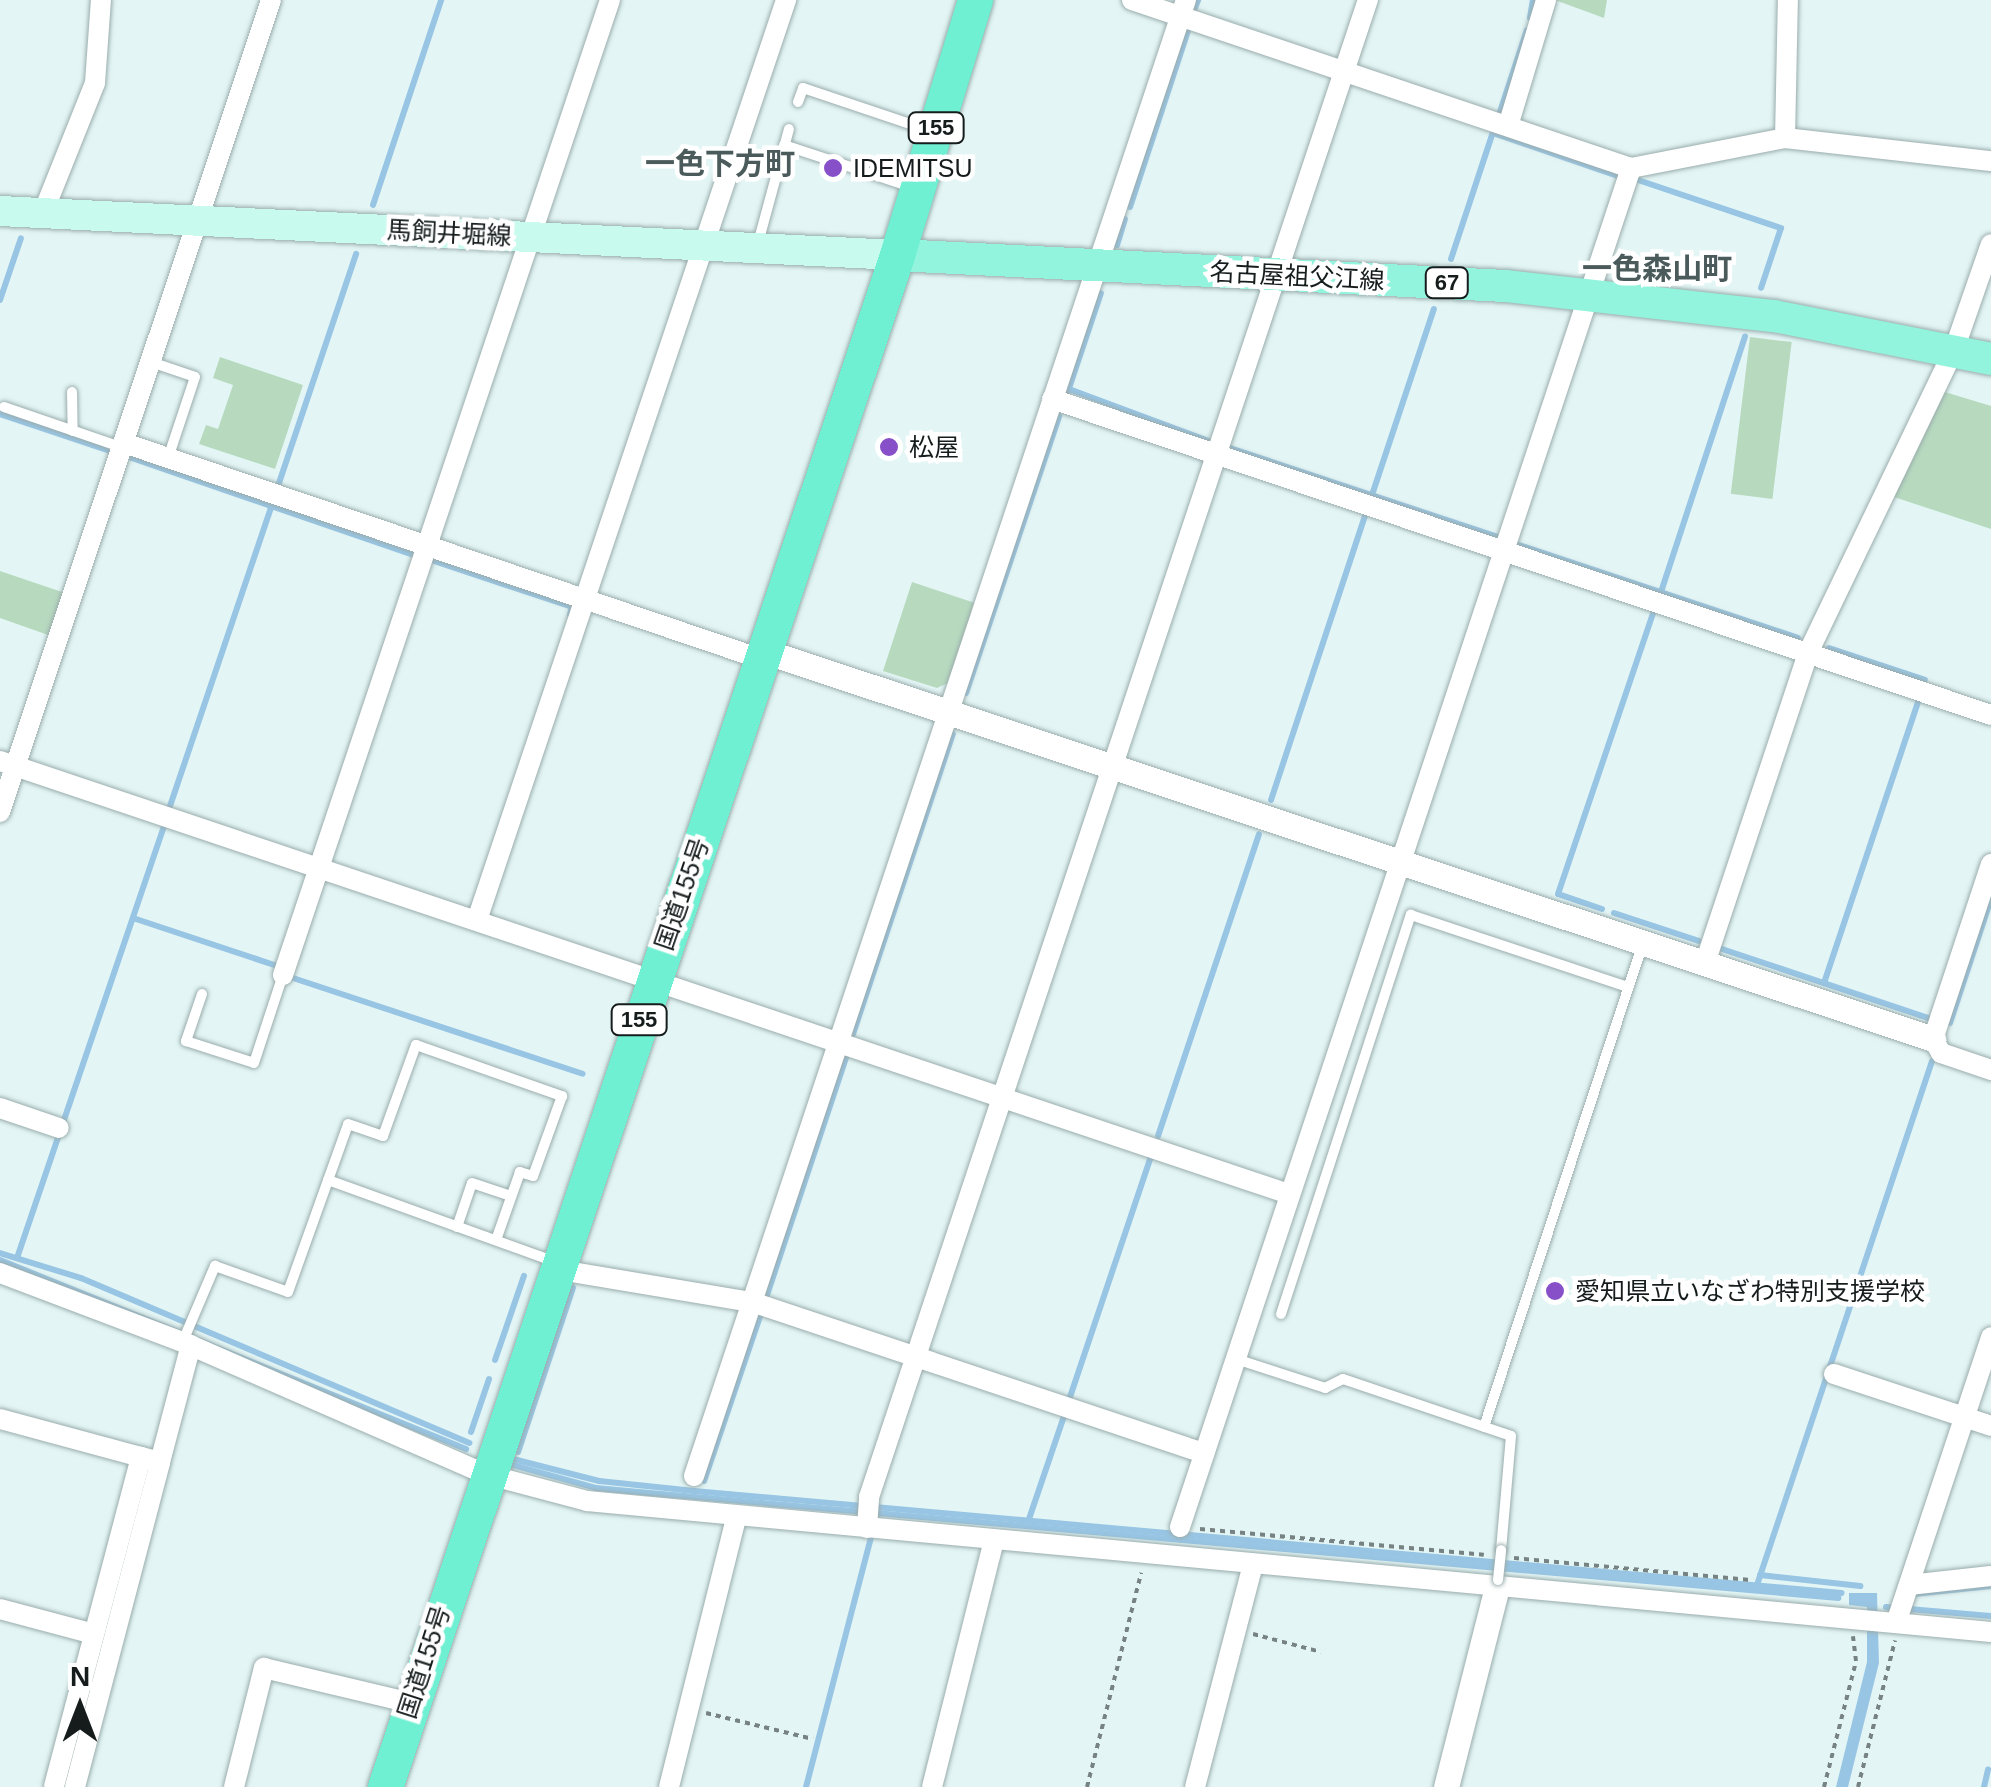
<!DOCTYPE html>
<meta charset="utf-8">
<style>
body{margin:0}
#map{position:relative;width:1991px;height:1787px;overflow:hidden;background:#e3f6f5;font-family:Arial,"Noto Sans JP",sans-serif}
div>[style]{position:absolute}
.green>*{inset:0;background:#b7dabf;transform-origin:0 0}
.water>*{inset:0;background:#98c5e3}
.stream>*{height:6px;margin:-3px;padding:0 3px;transform-origin:3px;border-radius:3px;background:#98c5e3}
.path>*{height:4px;margin-top:-2px;transform-origin:0;background:repeating-linear-gradient(90deg,#778382 0 5px,transparent 0 10px)}
.roads{filter:drop-shadow(0 0 2px #9aacac) drop-shadow(0 0 2px #9aacac)}
.service>*{height:10px;margin:-5px;padding:0 5px;transform-origin:5px;border-radius:5px;background:#fff}
.minor>*{height:20px;margin:-10px;padding:0 10px;transform-origin:10px;border-radius:10px;background:#fff}
.tertiary>*{height:25px;margin:-12.5px;padding:0 12.5px;transform-origin:12.5px;border-radius:12.5px;background:#fff}
.secondary>*{height:30px;margin:-15px;padding:0 15px;transform-origin:15px;border-radius:15px;background:#c9faee}
.primary>*{height:32px;margin:-16px;padding:0 16px;transform-origin:16px;border-radius:16px;background:#93f4dd}
.trunk>*{height:35px;margin:-17.5px;padding:0 17.5px;transform-origin:17.5px;border-radius:17.5px;background:#6ff0d2}
.bridges{filter:drop-shadow(0 0 2px #9aacac) drop-shadow(0 0 2px #9aacac)}
.service-bridge>*{height:10px;margin:-5px;padding:0 5px;transform-origin:5px;border-radius:5px;background:#fff}
.dots>*{width:28px;height:28px;translate:-50% -50%;box-sizing:border-box;border:5px solid #fff;border-radius:50%}
span{translate:-50% -50%;white-space:nowrap;text-align:center;line-height:1.15;-webkit-text-stroke:9px #fff;paint-order:stroke}
.shield-label span{padding:2px 8px;background:#fff;border:2px solid;border-radius:8px;-webkit-text-stroke-width:0}
.shield-label{font-size:22px;color:#161c1c;font-weight:700}
.poi-label{font-size:25px;color:#161c1c}
.left{translate:0 -50%;text-align:left}
.street-label{font-size:25px;color:#161c1c}
.quarter-label{font-size:30px;color:#4b5b5b;font-weight:700}
.north{position:absolute;left:30px;top:1657px;width:100px;height:100px;-webkit-text-stroke:8px #fff;paint-order:stroke;rotate:0deg;font-size:28px;font-weight:700;line-height:40px;text-align:center;color:#161c1c}
.north::after{content:'';display:block;margin:auto;width:35px;height:45px;background:#161c1c;clip-path:polygon(50% 0,100% 100%,50% 72%,0 100%)}
</style>
<div id="map">
<div class="green">
<div style="clip-path:polygon(1555px 0,1607px 0,1604px 18px)"></div>
<div style="left:1750px;top:337px;width:42px;height:158px;rotate:7deg"></div>
<div style="clip-path:polygon(220px 357px,303px 385px,275px 469px,199px 444px,206px 425px,218px 429px,233px 385px,213px 378px)"></div>
<div style="clip-path:polygon(1945px 392px,1991px 406px,1991px 529px,1894px 497px)"></div>
<div style="clip-path:polygon(0 571px,65px 593px,51px 636px,0 618px)"></div>
<div style="clip-path:polygon(912px 582px,975px 603px,950px 682px,937px 688px,883px 671px)"></div>
</div>
<div class="water">
<div style="clip-path:polygon(1849px 1593px,1877px 1593px,1879px 1663px,1848px 1787px,1836px 1787px,1867px 1662px,1867px 1607px,1849px 1605px)"></div>
</div>
<div class="stream">
<div style="left:1195px;top:8px;width:9px;rotate:-69deg"></div>
<div style="left:1530px;top:18px;width:18px;rotate:-81deg"></div>
<div style="left:1500px;top:112px;width:86px;rotate:-71.8deg"></div>
<div style="left:1493px;top:133px;width:135px;rotate:19deg"></div>
<div style="left:1638px;top:180px;width:151px;rotate:18.6deg"></div>
<div style="left:1781px;top:228px;width:63px;rotate:108.4deg"></div>
<div style="left:373px;top:205px;width:216px;rotate:-71.6deg"></div>
<div style="left:1130px;top:207px;width:185px;rotate:-71.8deg"></div>
<div style="left:1117px;top:245px;width:27px;rotate:-73deg"></div>
<div style="left:1451px;top:259px;width:134px;rotate:-71.7deg"></div>
<div style="left:0;top:300px;width:65px;rotate:-71.3deg"></div>
<div style="left:1069px;top:389px;width:149px;rotate:20.4deg"></div>
<div style="left:1068px;top:391px;width:103px;rotate:-71.4deg"></div>
<div style="left:0;top:414px;width:116px;rotate:18.6deg"></div>
<div style="left:1230px;top:448px;width:285px;rotate:18.4deg"></div>
<div style="left:126px;top:456px;width:304px;rotate:19deg"></div>
<div style="left:278px;top:486px;width:245px;rotate:-71.4deg"></div>
<div style="left:1372px;top:495px;width:196px;rotate:-71.6deg"></div>
<div style="left:1516px;top:544px;width:297px;rotate:18.4deg"></div>
<div style="left:434px;top:561px;width:145px;rotate:18.4deg"></div>
<div style="left:572px;top:607px;width:8px;rotate:104deg"></div>
<div style="left:1661px;top:592px;width:269px;rotate:-71.8deg"></div>
<div style="left:1829px;top:648px;width:101px;rotate:18.4deg"></div>
<div style="left:966px;top:693px;width:292px;rotate:-71.4deg"></div>
<div style="left:1271px;top:800px;width:302px;rotate:-71.7deg"></div>
<div style="left:169px;top:809px;width:322px;rotate:-71.3deg"></div>
<div style="left:1602px;top:909px;width:46px;rotate:-161.2deg"></div>
<div style="left:1558px;top:894px;width:300px;rotate:-71.3deg"></div>
<div style="left:1614px;top:913px;width:89px;rotate:18.2deg"></div>
<div style="left:133px;top:918px;width:152px;rotate:18.4deg"></div>
<div style="left:1719px;top:948px;width:224px;rotate:18.5deg"></div>
<div style="left:293px;top:978px;width:305px;rotate:18.3deg"></div>
<div style="left:1824px;top:983px;width:299px;rotate:-71.5deg"></div>
<div style="left:1950px;top:1023px;width:131px;rotate:-71.7deg"></div>
<div style="left:853px;top:1034px;width:316px;rotate:-71.6deg"></div>
<div style="left:1158px;top:1136px;width:318px;rotate:-71.5deg"></div>
<div style="left:0;top:1253px;width:85px;rotate:17.2deg"></div>
<div style="left:81px;top:1278px;width:422px;rotate:23deg"></div>
<div style="left:17px;top:1258px;width:457px;rotate:-71.2deg"></div>
<div style="left:0;top:1260px;width:503px;rotate:22.08deg"></div>
<div style="left:767px;top:1295px;width:254px;rotate:-71.6deg"></div>
<div style="left:495px;top:1360px;width:89px;rotate:-71deg"></div>
<div style="left:1070px;top:1397px;width:253px;rotate:-71.4deg"></div>
<div style="left:471px;top:1432px;width:56px;rotate:-71.2deg"></div>
<div style="left:518px;top:1452px;width:173px;rotate:-71.5deg"></div>
<div style="left:509px;top:1458px;width:93px;rotate:14.3deg"></div>
<div style="left:599px;top:1481px;width:96px;rotate:6deg"></div>
<div style="left:694px;top:1491px;width:1152px;rotate:5.08deg"></div>
<div style="left:506px;top:1463px;width:93px;rotate:15.5deg"></div>
<div style="left:596px;top:1488px;width:54px;rotate:5.3deg"></div>
<div style="left:650px;top:1493px;width:1193px;rotate:5.05deg"></div>
<div style="left:704px;top:1481px;width:176px;rotate:-71.2deg"></div>
<div style="left:1029px;top:1519px;width:109px;rotate:-71.2deg"></div>
<div style="left:1760px;top:1575px;width:101px;rotate:6.3deg"></div>
<div style="left:1757px;top:1585px;width:552px;rotate:-71.53deg"></div>
<div style="left:1913px;top:1594px;width:78px;rotate:-5.9deg"></div>
<div style="left:1886px;top:1607px;width:105px;rotate:4.9deg"></div>
<div style="left:806px;top:1787px;width:257px;rotate:-75.4deg"></div>
<div style="left:1984px;top:1787px;width:18px;rotate:-77deg"></div>
</div>
<div class="path">
<div style="left:1200px;top:1529px;width:285px;rotate:5.2deg"></div>
<div style="left:1514px;top:1558px;width:240px;rotate:5.3deg"></div>
<div style="left:1253px;top:1634px;width:70px;rotate:14.8deg"></div>
<div style="left:706px;top:1713px;width:110px;rotate:13.7deg"></div>
<div style="left:1087px;top:1787px;width:221px;rotate:-75.8deg"></div>
<div style="left:1824px;top:1787px;width:130px;rotate:-75.7deg"></div>
<div style="left:1856px;top:1661px;width:25px;rotate:-97deg"></div>
<div style="left:1858px;top:1787px;width:151px;rotate:-75.8deg"></div>
</div>
<div class="roads">
<div class="service">
<div style="left:798px;top:102px;width:15px;rotate:-70deg"></div>
<div style="left:803px;top:88px;width:135px;rotate:18.6deg"></div>
<div style="left:784px;top:145px;width:134px;rotate:18.3deg"></div>
<div style="left:758px;top:243px;width:118px;rotate:-74.8deg"></div>
<div style="left:151px;top:362px;width:46px;rotate:18.8deg"></div>
<div style="left:195px;top:377px;width:85px;rotate:108.4deg"></div>
<div style="left:72px;top:392px;width:39px;rotate:89deg"></div>
<div style="left:4px;top:407px;width:124px;rotate:18.9deg"></div>
<div style="left:202px;top:994px;width:50px;rotate:108.8deg"></div>
<div style="left:186px;top:1041px;width:71px;rotate:17.9deg"></div>
<div style="left:254px;top:1063px;width:93px;rotate:-71.8deg"></div>
<div style="left:328px;top:1180px;width:239px;rotate:19.8deg"></div>
<div style="left:457px;top:1227px;width:46px;rotate:-71.2deg"></div>
<div style="left:472px;top:1183px;width:41px;rotate:18.4deg"></div>
<div style="left:1281px;top:1314px;width:420px;rotate:-72deg"></div>
<div style="left:1411px;top:915px;width:229px;rotate:18.4deg"></div>
<div style="left:183px;top:1341px;width:82px;rotate:-66.9deg"></div>
<div style="left:215px;top:1266px;width:77px;rotate:19.6deg"></div>
<div style="left:288px;top:1292px;width:178px;rotate:-70.3deg"></div>
<div style="left:348px;top:1124px;width:37px;rotate:19deg"></div>
<div style="left:383px;top:1136px;width:97px;rotate:-70.1deg"></div>
<div style="left:416px;top:1045px;width:155px;rotate:19.3deg"></div>
<div style="left:562px;top:1096px;width:85px;rotate:109.9deg"></div>
<div style="left:533px;top:1176px;width:14px;rotate:-163deg"></div>
<div style="left:520px;top:1172px;width:72px;rotate:109.4deg"></div>
<div style="left:1236px;top:1359px;width:94px;rotate:18deg"></div>
<div style="left:1325px;top:1388px;width:20px;rotate:-27deg"></div>
<div style="left:1343px;top:1379px;width:177px;rotate:18.7deg"></div>
<div style="left:1511px;top:1436px;width:114px;rotate:95deg"></div>
<div style="left:1484px;top:1427px;width:509px;rotate:-71.81deg"></div>
</div>
<div class="minor">
<div style="left:1132px;top:0;width:527px;rotate:18.61deg"></div>
<div style="left:1631px;top:168px;width:157px;rotate:-11deg"></div>
<div style="left:1785px;top:138px;width:207px;rotate:6.4deg"></div>
<div style="left:1508px;top:126px;width:132px;rotate:-73.2deg"></div>
<div style="left:1785px;top:138px;width:138px;rotate:-88.8deg"></div>
<div style="left:43px;top:213px;width:140px;rotate:-68.2deg"></div>
<div style="left:95px;top:83px;width:83px;rotate:-85.9deg"></div>
<div style="left:1052px;top:399px;width:991px;rotate:18.6deg"></div>
<div style="left:124px;top:443px;width:673px;rotate:18.73deg"></div>
<div style="left:0;top:761px;width:1360px;rotate:18.57deg"></div>
<div style="left:0;top:812px;width:856px;rotate:-71.54deg"></div>
<div style="left:1991px;top:864px;width:184px;rotate:108.3deg"></div>
<div style="left:1933px;top:1039px;width:16px;rotate:60deg"></div>
<div style="left:1941px;top:1053px;width:53px;rotate:18.8deg"></div>
<div style="left:477px;top:920px;width:971px;rotate:-71.43deg"></div>
<div style="left:1705px;top:963px;width:327px;rotate:-71.6deg"></div>
<div style="left:1808px;top:653px;width:336px;rotate:-64.3deg"></div>
<div style="left:1954px;top:350px;width:112px;rotate:-70.8deg"></div>
<div style="left:283px;top:975px;width:1028px;rotate:-71.46deg"></div>
<div style="left:0;top:1108px;width:62px;rotate:18.7deg"></div>
<div style="left:554px;top:1269px;width:201px;rotate:9.5deg"></div>
<div style="left:752px;top:1302px;width:477px;rotate:18.5deg"></div>
<div style="left:0;top:1273px;width:196px;rotate:20.7deg"></div>
<div style="left:183px;top:1342px;width:330px;rotate:23.6deg"></div>
<div style="left:485px;top:1474px;width:106px;rotate:14.8deg"></div>
<div style="left:587px;top:1501px;width:1410px;rotate:5.33deg"></div>
<div style="left:1834px;top:1374px;width:165px;rotate:18.3deg"></div>
<div style="left:0;top:1419px;width:146px;rotate:15.1deg"></div>
<div style="left:141px;top:1457px;width:341px;rotate:104.8deg"></div>
<div style="left:160px;top:1462px;width:121px;rotate:-75.2deg"></div>
<div style="left:694px;top:1476px;width:1556px;rotate:-71.57deg"></div>
<div style="left:1180px;top:1527px;width:1432px;rotate:-71.64deg"></div>
<div style="left:867px;top:1528px;width:31px;rotate:-86deg"></div>
<div style="left:869px;top:1497px;width:1578px;rotate:-71.57deg"></div>
<div style="left:1909px;top:1585px;width:82px;rotate:-6.3deg"></div>
<div style="left:0;top:1609px;width:97px;rotate:14.9deg"></div>
<div style="left:1897px;top:1620px;width:298px;rotate:-71.6deg"></div>
<div style="left:75px;top:1787px;width:336px;rotate:-75.3deg"></div>
<div style="left:160px;top:1462px;width:20px;rotate:-165deg"></div>
<div style="left:234px;top:1787px;width:123px;rotate:-75.9deg"></div>
<div style="left:264px;top:1668px;width:151px;rotate:13.4deg"></div>
<div style="left:669px;top:1787px;width:280px;rotate:-76deg"></div>
<div style="left:932px;top:1787px;width:255px;rotate:-75.9deg"></div>
<div style="left:1195px;top:1787px;width:230px;rotate:-75.4deg"></div>
</div>
<div class="tertiary">
<div style="left:764px;top:651px;width:1232px;rotate:18.36deg"></div>
<div style="left:1446px;top:1787px;width:206px;rotate:-75.7deg"></div>
</div>
<div class="secondary">
<div style="left:0;top:211px;width:898px;rotate:2.81deg"></div>
</div>
<div class="primary">
<div style="left:897px;top:255px;width:609px;rotate:2.92deg"></div>
<div style="left:1505px;top:286px;width:271px;rotate:6.4deg"></div>
<div style="left:1774px;top:316px;width:221px;rotate:11.2deg"></div>
</div>
<div class="trunk">
<div style="left:385px;top:1787px;width:1615px;rotate:-71.52deg"></div>
<div style="left:897px;top:255px;width:267px;rotate:-73deg"></div>
</div>
</div>
<div class="bridges">
<div class="service-bridge">
<div style="left:1498px;top:1580px;width:30px;rotate:-84deg"></div>
</div>
</div>
<div class="dots">
<div style="left:833px;top:168px;background:#8750c8"></div>
<div style="left:889px;top:447px;background:#8750c8"></div>
<div style="left:1555px;top:1291px;background:#8750c8"></div>
</div>
<div class="shield-label">
<span style="left:936px;top:128px">155</span>
<span style="left:1447px;top:283px">67</span>
<span style="left:639px;top:1020px">155</span>
</div>
<div class="poi-label">
<span class="left" style="left:853px;top:168px">IDEMITSU</span>
<span class="left" style="left:909px;top:447px">松屋</span>
<span class="left" style="left:1575px;top:1291px">愛知県立いなざわ特別支援学校</span>
</div>
<div class="street-label">
<span style="left:449px;top:233px;rotate:3deg">馬飼井堀線</span>
<span style="left:1297px;top:276px;rotate:3deg">名古屋祖父江線</span>
<span style="left:682px;top:894px;rotate:-71deg">国道155号</span>
<span style="left:424px;top:1662px;rotate:-72deg">国道155号</span>
</div>
<div class="quarter-label">
<span style="left:720px;top:164px">一色下方町</span>
<span style="left:1657px;top:269px">一色森山町</span>
</div>
<div class="north">N</div>
</div>
